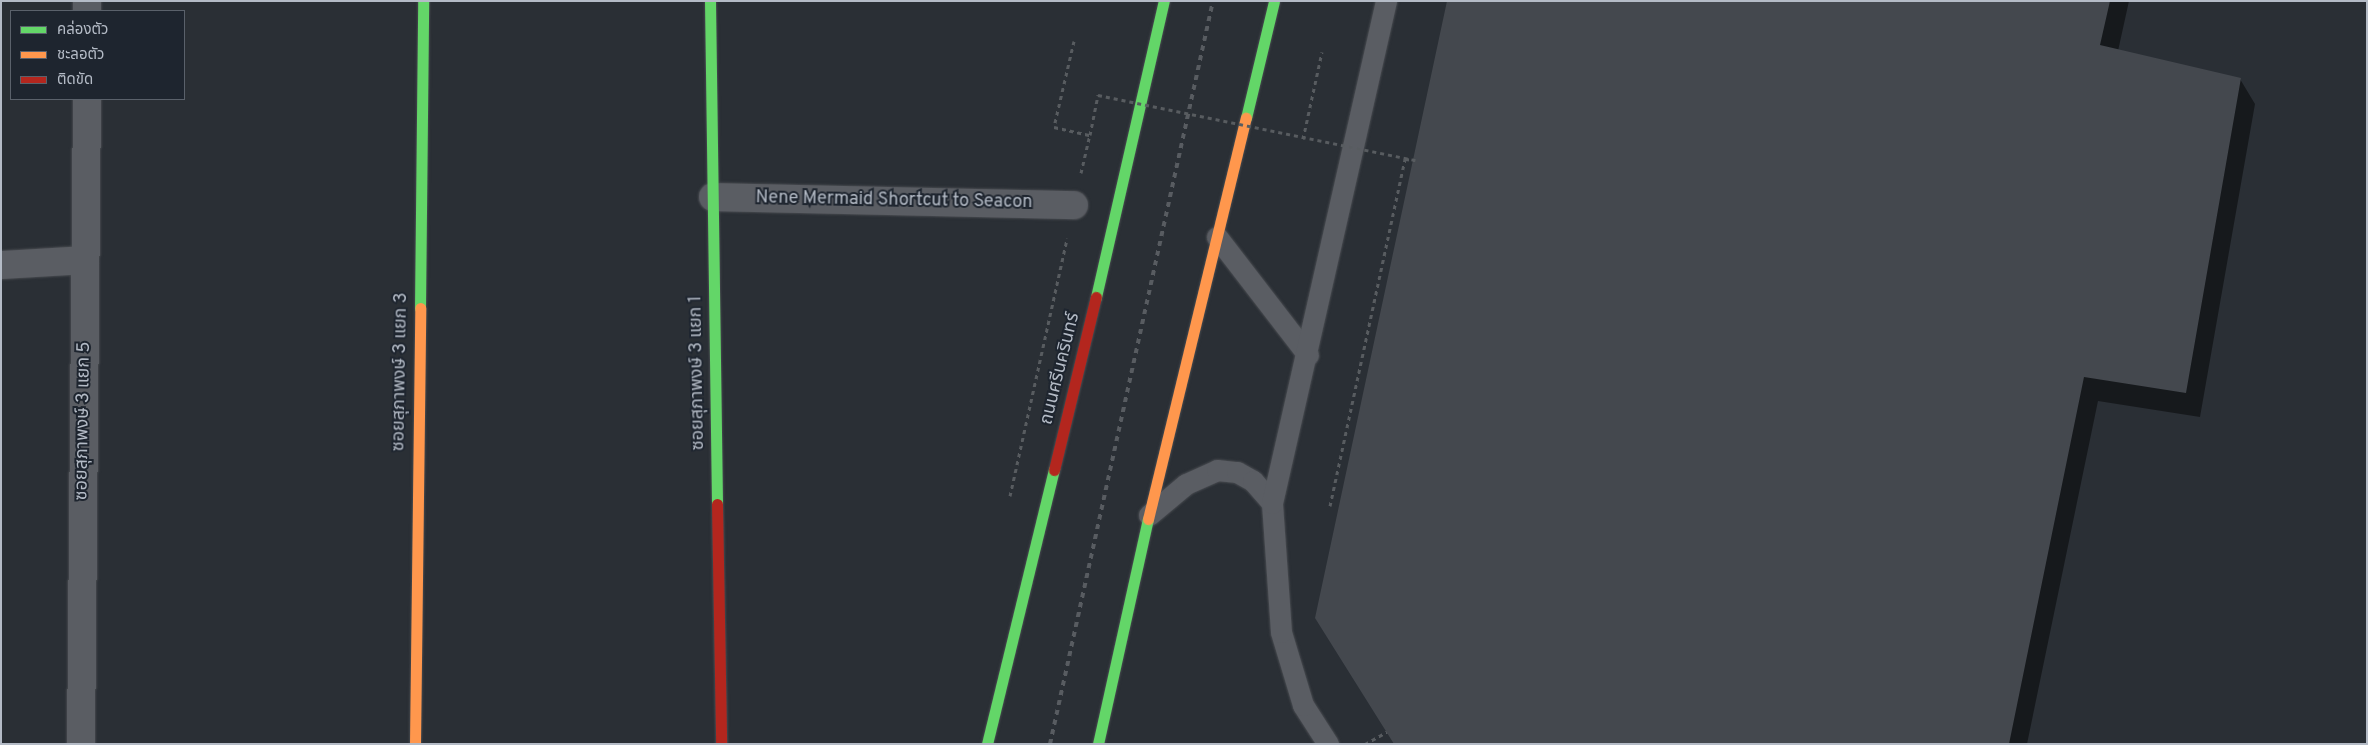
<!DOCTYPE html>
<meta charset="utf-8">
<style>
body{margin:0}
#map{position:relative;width:2368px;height:745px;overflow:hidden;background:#2a2f35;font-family:Overpass,"Noto Sans Thai",sans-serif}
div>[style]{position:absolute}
.shadow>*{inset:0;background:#0007}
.building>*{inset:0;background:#44484e}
.path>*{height:3px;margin-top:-1.5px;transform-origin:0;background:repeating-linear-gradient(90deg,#585c60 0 4px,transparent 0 8px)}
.roads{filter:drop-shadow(0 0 1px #484b50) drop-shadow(0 0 1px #484b50)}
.lane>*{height:21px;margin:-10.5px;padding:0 10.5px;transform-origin:10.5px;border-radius:10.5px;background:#5a5d63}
.street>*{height:28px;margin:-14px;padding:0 14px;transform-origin:14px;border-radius:14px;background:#5a5d63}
.fast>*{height:11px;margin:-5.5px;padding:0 5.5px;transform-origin:5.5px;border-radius:5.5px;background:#63d668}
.slow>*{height:11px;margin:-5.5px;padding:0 5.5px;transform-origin:5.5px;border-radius:5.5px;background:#ff974d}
.jam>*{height:11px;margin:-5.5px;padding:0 5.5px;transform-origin:5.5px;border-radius:5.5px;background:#b3261e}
.rail>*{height:4px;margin-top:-2px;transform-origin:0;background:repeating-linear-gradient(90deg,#585c61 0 5px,transparent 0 10px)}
.path-bridge>*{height:3px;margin-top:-1.5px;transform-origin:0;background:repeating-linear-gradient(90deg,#585c60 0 4px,transparent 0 8px)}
span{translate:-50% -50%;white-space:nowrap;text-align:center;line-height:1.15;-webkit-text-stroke:4px #1e252f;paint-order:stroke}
.street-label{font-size:18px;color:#b4bbc6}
.frame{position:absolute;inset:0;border:2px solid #b4bbc6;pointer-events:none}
.legend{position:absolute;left:10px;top:10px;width:175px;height:90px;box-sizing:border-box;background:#1e252f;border:1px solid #5a616b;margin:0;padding:6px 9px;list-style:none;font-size:15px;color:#b4bbc6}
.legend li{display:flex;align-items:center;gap:10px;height:25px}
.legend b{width:25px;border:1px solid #5a616b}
</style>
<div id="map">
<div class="shadow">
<div style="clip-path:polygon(1448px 1px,2129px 1px,2118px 51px,2240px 79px,2255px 104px,2200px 417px,2098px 401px,2027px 744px,1394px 744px)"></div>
</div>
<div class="building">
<div style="clip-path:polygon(1447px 1px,2110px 1px,2100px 45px,2241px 78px,2186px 393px,2084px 377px,2009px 744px,1394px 744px,1315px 618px)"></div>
</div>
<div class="path">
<div style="left:1074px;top:41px;width:88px;rotate:103.1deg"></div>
<div style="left:1054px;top:127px;width:37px;rotate:13deg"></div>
<div style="left:1090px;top:135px;width:41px;rotate:-78.7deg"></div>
<div style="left:1303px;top:139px;width:89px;rotate:-77.7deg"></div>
<div style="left:1081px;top:173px;width:39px;rotate:-77deg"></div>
<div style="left:1010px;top:496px;width:264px;rotate:-77.5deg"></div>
<div style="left:1330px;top:506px;width:355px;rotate:-77.8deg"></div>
<div style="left:1405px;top:159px;width:10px;rotate:6deg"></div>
<div style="left:1365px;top:744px;width:25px;rotate:-29deg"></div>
</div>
<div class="roads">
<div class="lane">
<div style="left:1217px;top:237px;width:149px;rotate:52.4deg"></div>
<div style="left:1149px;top:515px;width:48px;rotate:-40deg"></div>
<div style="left:1186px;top:484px;width:34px;rotate:-24deg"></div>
<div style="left:1217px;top:470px;width:20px;rotate:6deg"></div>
<div style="left:1237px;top:472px;width:18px;rotate:29deg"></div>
<div style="left:1253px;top:481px;width:29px;rotate:49deg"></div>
<div style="left:1328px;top:744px;width:46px;rotate:-122.7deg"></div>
<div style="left:1303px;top:705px;width:76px;rotate:-106.8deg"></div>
<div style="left:1281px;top:632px;width:129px;rotate:-94deg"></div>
<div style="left:1272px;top:503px;width:515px;rotate:-77.21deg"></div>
</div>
<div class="street">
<div style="left:87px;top:11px;width:10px;rotate:-90deg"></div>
<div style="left:713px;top:197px;width:361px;rotate:1.3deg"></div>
<div style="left:1px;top:265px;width:84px;rotate:-3.4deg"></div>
<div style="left:81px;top:744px;width:645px;rotate:-89.47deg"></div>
</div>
<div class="fast">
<div style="left:710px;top:1px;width:503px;rotate:89.2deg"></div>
<div style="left:1246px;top:118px;width:120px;rotate:-76.5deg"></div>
<div style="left:1096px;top:297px;width:304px;rotate:-77.1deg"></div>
<div style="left:420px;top:308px;width:307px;rotate:-89.4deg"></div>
<div style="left:987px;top:744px;width:282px;rotate:-76.3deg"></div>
<div style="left:1098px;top:744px;width:230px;rotate:-77.5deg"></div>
</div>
<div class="slow">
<div style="left:1148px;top:519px;width:413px;rotate:-76.3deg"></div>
<div style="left:415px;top:744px;width:436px;rotate:-89.3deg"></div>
</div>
<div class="jam">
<div style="left:1054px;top:470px;width:178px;rotate:-76.4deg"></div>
<div style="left:717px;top:504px;width:240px;rotate:89deg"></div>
</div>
</div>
<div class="rail">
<div style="left:1050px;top:744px;width:761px;rotate:-77.63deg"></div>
</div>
<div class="path-bridge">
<div style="left:1098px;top:95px;width:324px;rotate:11.6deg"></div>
</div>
<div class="street-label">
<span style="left:894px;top:201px;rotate:1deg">Nene Mermaid Shortcut to Seacon</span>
<span style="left:1061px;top:369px;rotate:-76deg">ถนนศรีนครินทร์</span>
<span style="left:401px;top:372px;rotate:-89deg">ซอยสุภาพงษ์ 3 แยก 3</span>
<span style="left:698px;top:373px;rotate:-91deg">ซอยสุภาพงษ์ 3 แยก 1</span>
<span style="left:84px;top:421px;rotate:-89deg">ซอยสุภาพงษ์ 3 แยก 5</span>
</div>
<div class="frame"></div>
<ul class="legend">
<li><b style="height:6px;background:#63d668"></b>คล่องตัว</li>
<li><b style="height:6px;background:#ff974d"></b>ชะลอตัว</li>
<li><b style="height:6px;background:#b3261e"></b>ติดขัด</li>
</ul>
</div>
